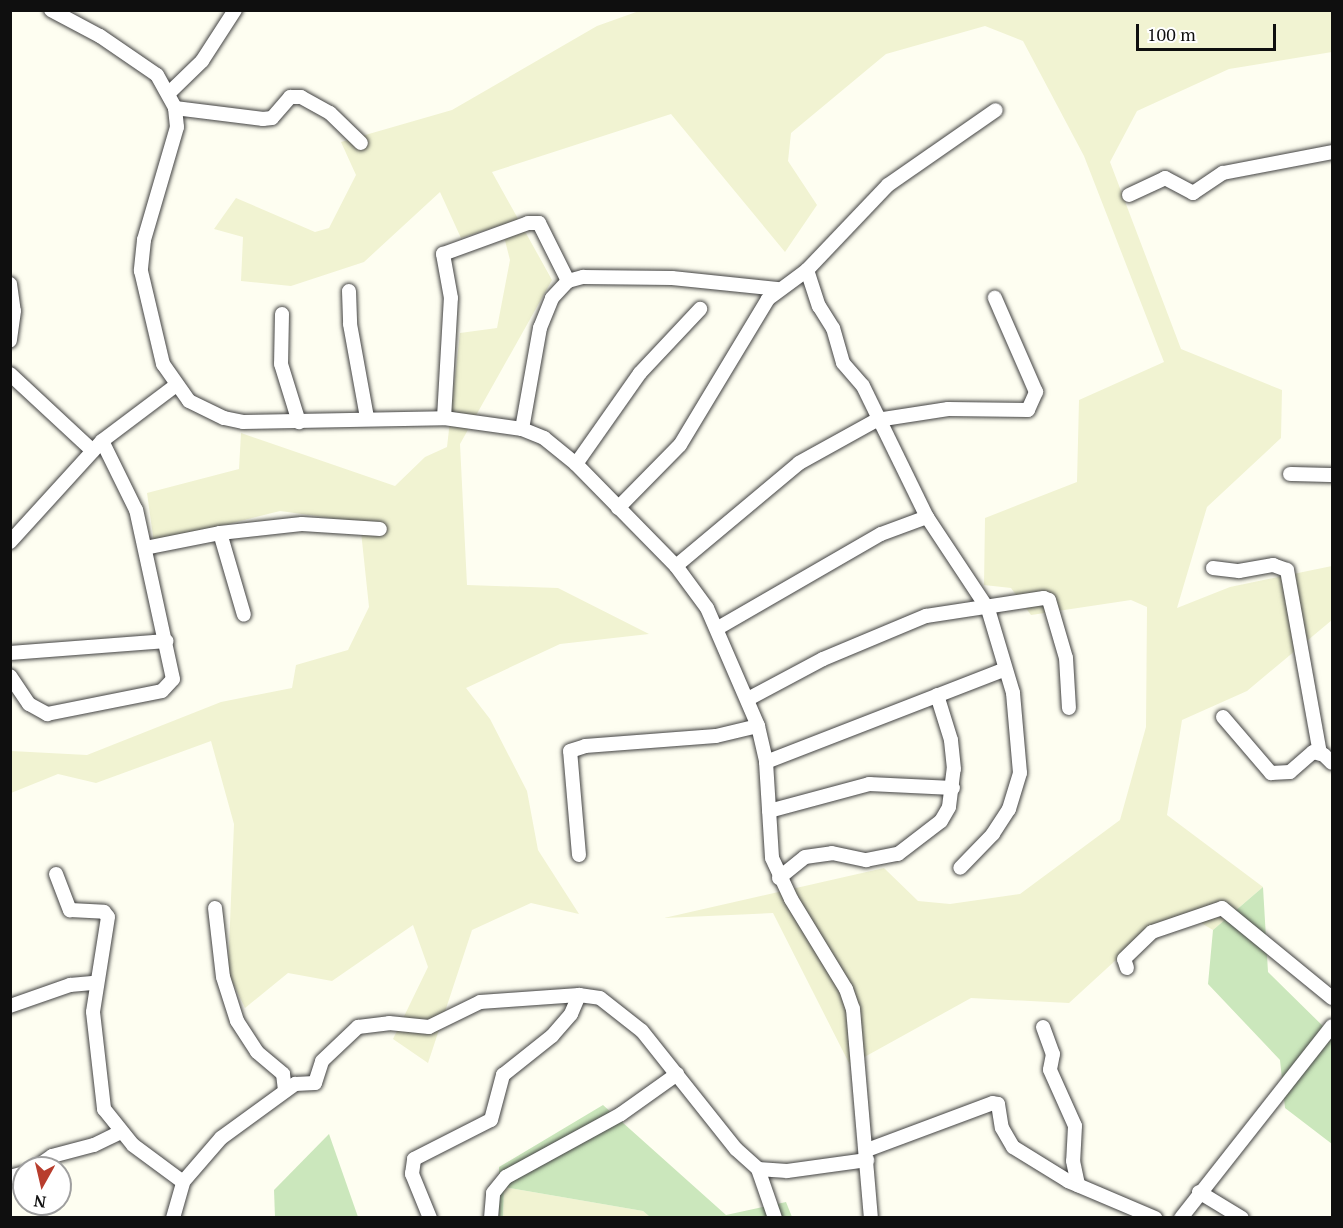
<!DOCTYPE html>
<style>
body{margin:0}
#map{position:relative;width:1343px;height:1228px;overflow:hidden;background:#fefef1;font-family:"PT Serif",serif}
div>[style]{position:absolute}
.farmland>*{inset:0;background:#f1f3d2}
.green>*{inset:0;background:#cbe7bc}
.roads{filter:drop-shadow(0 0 2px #424242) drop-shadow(0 0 2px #424242)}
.minor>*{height:14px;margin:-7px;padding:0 7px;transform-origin:7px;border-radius:7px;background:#fff}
span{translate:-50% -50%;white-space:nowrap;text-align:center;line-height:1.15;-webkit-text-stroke:6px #fff;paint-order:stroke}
.frame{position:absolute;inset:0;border:12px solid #0f0f0f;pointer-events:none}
.north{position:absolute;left:12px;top:1156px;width:60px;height:60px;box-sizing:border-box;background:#fff;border:2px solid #9f9f9f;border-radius:50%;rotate:188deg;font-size:16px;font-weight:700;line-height:24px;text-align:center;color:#0f0f0f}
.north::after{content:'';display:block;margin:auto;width:21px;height:27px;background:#b83d2d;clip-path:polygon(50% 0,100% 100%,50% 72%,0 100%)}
.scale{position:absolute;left:1136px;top:24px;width:140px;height:27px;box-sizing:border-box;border:3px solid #0f0f0f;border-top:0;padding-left:8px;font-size:18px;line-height:21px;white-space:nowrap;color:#0f0f0f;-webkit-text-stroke:4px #fff;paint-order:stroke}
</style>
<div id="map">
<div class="farmland">
<div style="clip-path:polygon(1323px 10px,1332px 12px,1332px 52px,1229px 69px,1137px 111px,1110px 162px,1181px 349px,1282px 390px,1281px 438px,1207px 507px,1177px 608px,1230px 587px,1332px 566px,1332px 620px,1247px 691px,1182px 720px,1167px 815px,1263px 887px,1213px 930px,1191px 917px,1129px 948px,1069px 1003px,971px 998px,850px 1065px,773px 913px,664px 918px,884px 868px,918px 901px,950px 904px,1020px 894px,1120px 820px,1146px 727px,1147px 607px,1131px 600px,1031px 615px,1011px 588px,984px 585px,985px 518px,1077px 482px,1079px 400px,1164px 362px,1084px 156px,1023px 41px,985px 26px,886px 54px,791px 133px,788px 161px,817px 205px,785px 252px,671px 114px,492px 172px,552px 280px,460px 444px,467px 585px,558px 588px,649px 634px,560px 644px,466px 688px,490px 719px,527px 791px,538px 850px,579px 914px,531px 903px,472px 930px,428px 1063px,393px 1039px,428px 967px,413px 925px,332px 981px,288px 973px,245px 1008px,228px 973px,234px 824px,211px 741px,96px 783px,58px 774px,11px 793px,11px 751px,87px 755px,221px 702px,292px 688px,296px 665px,348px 650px,369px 607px,360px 522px,280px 511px,154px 543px,147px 493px,239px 469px,241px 433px,395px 486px,425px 457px,447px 447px,460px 333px,497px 328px,510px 260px,501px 225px,461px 238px,440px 192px,364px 262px,291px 286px,241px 281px,243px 237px,214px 229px,236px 198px,315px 232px,329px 228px,356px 175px,341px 142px,452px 110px,597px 26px,639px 11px)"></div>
<div style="clip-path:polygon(504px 1187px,643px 1211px,650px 1217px,503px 1218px)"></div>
</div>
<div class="green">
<div style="clip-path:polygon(1263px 887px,1268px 972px,1332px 1035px,1332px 1144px,1285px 1108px,1280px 1060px,1208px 984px,1213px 930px)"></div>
<div style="clip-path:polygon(603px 1105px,726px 1215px,786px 1202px,792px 1217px,650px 1217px,643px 1211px,504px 1187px,503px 1217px,499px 1217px,499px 1167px)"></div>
<div style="clip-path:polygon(329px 1134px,358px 1217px,275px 1217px,274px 1190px)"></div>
</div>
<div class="roads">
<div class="minor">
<div style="left:51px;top:10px;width:55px;rotate:28deg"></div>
<div style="left:100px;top:36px;width:69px;rotate:34.4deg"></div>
<div style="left:157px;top:75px;width:38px;rotate:61deg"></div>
<div style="left:175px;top:108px;width:19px;rotate:84deg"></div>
<div style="left:177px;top:127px;width:118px;rotate:106.3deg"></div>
<div style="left:144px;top:240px;width:31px;rotate:96deg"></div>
<div style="left:141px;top:271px;width:96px;rotate:76.7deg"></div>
<div style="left:163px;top:364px;width:45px;rotate:54.9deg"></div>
<div style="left:189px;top:401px;width:39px;rotate:26deg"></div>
<div style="left:224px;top:418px;width:19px;rotate:12deg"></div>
<div style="left:243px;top:422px;width:201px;rotate:-1.1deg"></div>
<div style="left:444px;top:418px;width:79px;rotate:8deg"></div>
<div style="left:522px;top:429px;width:24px;rotate:22deg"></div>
<div style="left:544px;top:438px;width:41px;rotate:39.1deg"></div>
<div style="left:576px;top:464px;width:143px;rotate:45.6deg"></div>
<div style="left:676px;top:566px;width:52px;rotate:53.6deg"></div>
<div style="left:707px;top:608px;width:129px;rotate:66.6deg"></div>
<div style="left:758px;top:726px;width:37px;rotate:77deg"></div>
<div style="left:766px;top:762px;width:96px;rotate:86.4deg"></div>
<div style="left:772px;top:858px;width:45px;rotate:65.1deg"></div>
<div style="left:791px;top:899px;width:105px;rotate:58.6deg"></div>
<div style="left:846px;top:989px;width:21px;rotate:71deg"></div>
<div style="left:853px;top:1009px;width:210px;rotate:85.1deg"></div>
<div style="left:169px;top:93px;width:46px;rotate:-44.1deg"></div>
<div style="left:202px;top:61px;width:61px;rotate:-57.1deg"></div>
<div style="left:175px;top:108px;width:89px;rotate:7.1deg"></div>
<div style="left:263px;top:119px;width:9px;rotate:-6deg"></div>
<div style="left:272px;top:118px;width:28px;rotate:-49deg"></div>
<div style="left:290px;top:97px;width:11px"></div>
<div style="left:301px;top:97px;width:33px;rotate:29deg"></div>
<div style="left:330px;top:113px;width:43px;rotate:44.1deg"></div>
<div style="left:1129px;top:195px;width:40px;rotate:-25deg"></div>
<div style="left:1165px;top:178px;width:32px;rotate:28deg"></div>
<div style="left:1193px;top:193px;width:36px;rotate:-34deg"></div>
<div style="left:1223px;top:173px;width:111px;rotate:-10.9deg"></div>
<div style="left:807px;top:270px;width:38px;rotate:72deg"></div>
<div style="left:819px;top:306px;width:26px;rotate:58deg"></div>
<div style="left:833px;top:328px;width:36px;rotate:74deg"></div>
<div style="left:843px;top:363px;width:30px;rotate:49deg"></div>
<div style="left:863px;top:386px;width:146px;rotate:64deg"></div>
<div style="left:927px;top:517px;width:110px;rotate:56.5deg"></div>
<div style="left:988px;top:609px;width:88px;rotate:73.4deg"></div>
<div style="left:1013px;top:693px;width:80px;rotate:85deg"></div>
<div style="left:1020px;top:773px;width:38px;rotate:107deg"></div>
<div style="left:1009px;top:809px;width:30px;rotate:123deg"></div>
<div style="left:993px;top:834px;width:47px;rotate:134.1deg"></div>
<div style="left:10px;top:284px;width:27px;rotate:82deg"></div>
<div style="left:14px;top:311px;width:30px;rotate:98deg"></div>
<div style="left:349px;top:291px;width:33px;rotate:88deg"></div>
<div style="left:350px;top:324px;width:96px;rotate:79.7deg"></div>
<div style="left:282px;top:314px;width:50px;rotate:91.1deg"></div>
<div style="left:281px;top:364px;width:61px;rotate:72.8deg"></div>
<div style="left:10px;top:374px;width:113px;rotate:42.9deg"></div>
<div style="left:444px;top:418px;width:120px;rotate:-86.7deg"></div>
<div style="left:451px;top:298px;width:45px;rotate:-100.3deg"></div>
<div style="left:443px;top:254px;width:90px;rotate:-20deg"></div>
<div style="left:528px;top:223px;width:11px"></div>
<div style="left:539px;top:223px;width:65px;rotate:63.4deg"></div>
<div style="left:522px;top:429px;width:103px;rotate:-79.9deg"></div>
<div style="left:540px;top:328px;width:32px;rotate:-68deg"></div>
<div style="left:552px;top:298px;width:23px;rotate:-47deg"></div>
<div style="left:568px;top:281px;width:16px;rotate:-15deg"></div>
<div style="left:583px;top:277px;width:89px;rotate:0.6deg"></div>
<div style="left:672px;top:278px;width:108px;rotate:5.9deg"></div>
<div style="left:576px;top:464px;width:111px;rotate:-54.9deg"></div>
<div style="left:640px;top:373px;width:88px;rotate:-46.8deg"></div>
<div style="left:1290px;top:474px;width:42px;rotate:1.4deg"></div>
<div style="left:618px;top:508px;width:88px;rotate:-45.5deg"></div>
<div style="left:680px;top:445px;width:170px;rotate:-58.9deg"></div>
<div style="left:768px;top:299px;width:49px;rotate:-36.6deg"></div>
<div style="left:807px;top:270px;width:117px;rotate:-46.4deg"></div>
<div style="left:888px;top:185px;width:131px;rotate:-34.8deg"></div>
<div style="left:220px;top:533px;width:85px;rotate:73.7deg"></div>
<div style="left:10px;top:542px;width:137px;rotate:-47.7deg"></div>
<div style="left:102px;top:441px;width:91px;rotate:-37deg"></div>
<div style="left:145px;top:548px;width:76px;rotate:-11.3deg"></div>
<div style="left:220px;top:533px;width:82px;rotate:-6.3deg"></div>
<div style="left:302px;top:524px;width:78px;rotate:3.7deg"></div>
<div style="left:676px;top:566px;width:160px;rotate:-39.9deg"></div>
<div style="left:799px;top:463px;width:89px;rotate:-28.9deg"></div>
<div style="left:877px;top:420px;width:72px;rotate:-8.8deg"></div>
<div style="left:948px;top:409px;width:80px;rotate:0.7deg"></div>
<div style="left:1028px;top:410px;width:20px;rotate:-66deg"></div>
<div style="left:1036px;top:392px;width:103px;rotate:-113.6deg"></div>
<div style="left:1213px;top:568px;width:26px;rotate:7deg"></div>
<div style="left:1239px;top:571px;width:35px;rotate:-10deg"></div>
<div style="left:1273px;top:565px;width:15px;rotate:20deg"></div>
<div style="left:1287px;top:570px;width:186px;rotate:79.8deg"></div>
<div style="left:718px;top:628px;width:188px;rotate:-30deg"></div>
<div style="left:881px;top:534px;width:49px;rotate:-20.3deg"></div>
<div style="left:10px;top:653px;width:157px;rotate:-4.4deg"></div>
<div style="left:10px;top:676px;width:34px;rotate:56deg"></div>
<div style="left:29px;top:704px;width:21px;rotate:29deg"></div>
<div style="left:47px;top:714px;width:117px;rotate:-11.3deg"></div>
<div style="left:162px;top:691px;width:16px;rotate:-47deg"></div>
<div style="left:173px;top:679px;width:173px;rotate:-102.3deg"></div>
<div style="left:136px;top:510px;width:77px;rotate:-116.2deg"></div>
<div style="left:748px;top:699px;width:85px;rotate:-28.1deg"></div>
<div style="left:823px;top:659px;width:112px;rotate:-22.7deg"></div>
<div style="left:926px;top:616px;width:119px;rotate:-8.7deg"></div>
<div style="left:1044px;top:598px;width:5px;rotate:22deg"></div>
<div style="left:1049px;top:600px;width:60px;rotate:73.7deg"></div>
<div style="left:1066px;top:658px;width:50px;rotate:86.6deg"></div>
<div style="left:1223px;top:717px;width:74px;rotate:49.4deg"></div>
<div style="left:1271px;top:773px;width:19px;rotate:-3deg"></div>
<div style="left:1290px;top:772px;width:30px;rotate:-41deg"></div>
<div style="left:1313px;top:752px;width:11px;rotate:15deg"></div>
<div style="left:1324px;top:755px;width:11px;rotate:45deg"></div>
<div style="left:766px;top:762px;width:254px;rotate:-21.2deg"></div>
<div style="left:769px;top:811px;width:104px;rotate:-15.1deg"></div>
<div style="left:869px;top:784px;width:84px;rotate:2.7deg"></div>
<div style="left:579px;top:855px;width:104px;rotate:-94.9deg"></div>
<div style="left:570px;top:751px;width:16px;rotate:-18deg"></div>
<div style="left:585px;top:746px;width:131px;rotate:-4.4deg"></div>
<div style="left:716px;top:736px;width:43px;rotate:-13.4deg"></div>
<div style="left:56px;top:874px;width:39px;rotate:69deg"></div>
<div style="left:70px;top:910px;width:34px;rotate:3deg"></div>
<div style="left:104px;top:912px;width:6px;rotate:51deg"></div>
<div style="left:108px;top:917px;width:96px;rotate:99deg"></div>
<div style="left:93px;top:1012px;width:98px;rotate:83.5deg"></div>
<div style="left:104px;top:1109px;width:46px;rotate:51.1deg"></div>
<div style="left:133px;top:1145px;width:62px;rotate:36.5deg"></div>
<div style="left:779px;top:878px;width:33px;rotate:-39deg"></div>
<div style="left:805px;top:857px;width:27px;rotate:-8deg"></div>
<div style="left:832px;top:853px;width:35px;rotate:12deg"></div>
<div style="left:866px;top:860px;width:33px;rotate:-11deg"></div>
<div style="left:898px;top:854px;width:54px;rotate:-37.5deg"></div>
<div style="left:941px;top:821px;width:16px;rotate:-60deg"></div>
<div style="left:949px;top:807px;width:38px;rotate:-83deg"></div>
<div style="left:954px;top:769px;width:29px;rotate:-96deg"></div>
<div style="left:951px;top:740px;width:47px;rotate:-107.3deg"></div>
<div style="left:215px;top:908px;width:69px;rotate:83.4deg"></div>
<div style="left:223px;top:977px;width:46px;rotate:72.3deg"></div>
<div style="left:237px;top:1021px;width:37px;rotate:57deg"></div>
<div style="left:257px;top:1052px;width:34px;rotate:40deg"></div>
<div style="left:283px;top:1074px;width:17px;rotate:83deg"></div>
<div style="left:1127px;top:968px;width:9px;rotate:-108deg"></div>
<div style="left:1124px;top:959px;width:39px;rotate:-44deg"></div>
<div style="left:1152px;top:932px;width:74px;rotate:-18.9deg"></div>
<div style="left:1222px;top:908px;width:142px;rotate:39.3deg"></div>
<div style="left:10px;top:1006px;width:64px;rotate:-19.3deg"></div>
<div style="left:70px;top:985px;width:25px;rotate:-5deg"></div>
<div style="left:1043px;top:1027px;width:29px;rotate:70deg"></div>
<div style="left:1053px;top:1054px;width:16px;rotate:101deg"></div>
<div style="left:1050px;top:1070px;width:61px;rotate:65.9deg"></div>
<div style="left:1075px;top:1126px;width:35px;rotate:93deg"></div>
<div style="left:1073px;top:1161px;width:25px;rotate:78deg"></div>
<div style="left:867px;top:1150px;width:134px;rotate:-20.5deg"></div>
<div style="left:993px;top:1103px;width:5px;rotate:11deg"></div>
<div style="left:998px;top:1104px;width:24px;rotate:81deg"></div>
<div style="left:1002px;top:1128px;width:22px;rotate:60deg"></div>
<div style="left:1013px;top:1147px;width:65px;rotate:31.7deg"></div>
<div style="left:1068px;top:1181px;width:95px;rotate:23deg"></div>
<div style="left:35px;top:1168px;width:21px;rotate:-35deg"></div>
<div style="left:52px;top:1156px;width:43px;rotate:-14.7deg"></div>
<div style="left:94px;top:1145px;width:30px;rotate:-26deg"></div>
<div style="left:758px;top:1169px;width:52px;rotate:70.9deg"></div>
<div style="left:10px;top:1177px;width:15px;rotate:-16deg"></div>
<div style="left:1199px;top:1192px;width:50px;rotate:31.2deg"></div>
<div style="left:173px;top:1218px;width:37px;rotate:-74deg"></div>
<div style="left:183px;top:1182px;width:58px;rotate:-49.2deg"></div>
<div style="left:221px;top:1138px;width:92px;rotate:-36.1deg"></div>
<div style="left:295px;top:1084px;width:20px;rotate:-3deg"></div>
<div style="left:315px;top:1083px;width:23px;rotate:-72deg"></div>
<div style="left:322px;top:1061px;width:50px;rotate:-43.4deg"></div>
<div style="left:358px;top:1027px;width:31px;rotate:-7deg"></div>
<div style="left:389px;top:1023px;width:40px;rotate:5.7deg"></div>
<div style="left:429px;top:1027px;width:57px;rotate:-26.1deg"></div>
<div style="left:480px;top:1002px;width:99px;rotate:-4deg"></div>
<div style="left:579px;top:995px;width:21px;rotate:8deg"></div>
<div style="left:600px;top:998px;width:53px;rotate:38.2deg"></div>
<div style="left:642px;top:1031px;width:151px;rotate:51.5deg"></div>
<div style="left:736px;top:1149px;width:30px;rotate:42deg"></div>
<div style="left:758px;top:1169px;width:29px;rotate:4deg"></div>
<div style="left:787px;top:1171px;width:81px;rotate:-7.8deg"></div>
<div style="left:430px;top:1218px;width:48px;rotate:-112.2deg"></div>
<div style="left:412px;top:1174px;width:15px;rotate:-82deg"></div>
<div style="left:414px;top:1159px;width:86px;rotate:-26.9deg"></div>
<div style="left:491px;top:1120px;width:47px;rotate:-75.1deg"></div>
<div style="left:503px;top:1075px;width:63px;rotate:-38.5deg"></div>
<div style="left:552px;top:1036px;width:29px;rotate:-49deg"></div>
<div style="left:571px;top:1014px;width:21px;rotate:-67deg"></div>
<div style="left:491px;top:1218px;width:25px;rotate:-85deg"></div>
<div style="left:493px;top:1193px;width:21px;rotate:-51deg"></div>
<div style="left:506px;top:1177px;width:131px;rotate:-28.7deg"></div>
<div style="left:621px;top:1114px;width:69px;rotate:-35.5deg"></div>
<div style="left:1181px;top:1218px;width:244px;rotate:-51.8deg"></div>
</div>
</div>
<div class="frame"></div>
<div class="north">N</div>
<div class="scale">100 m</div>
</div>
